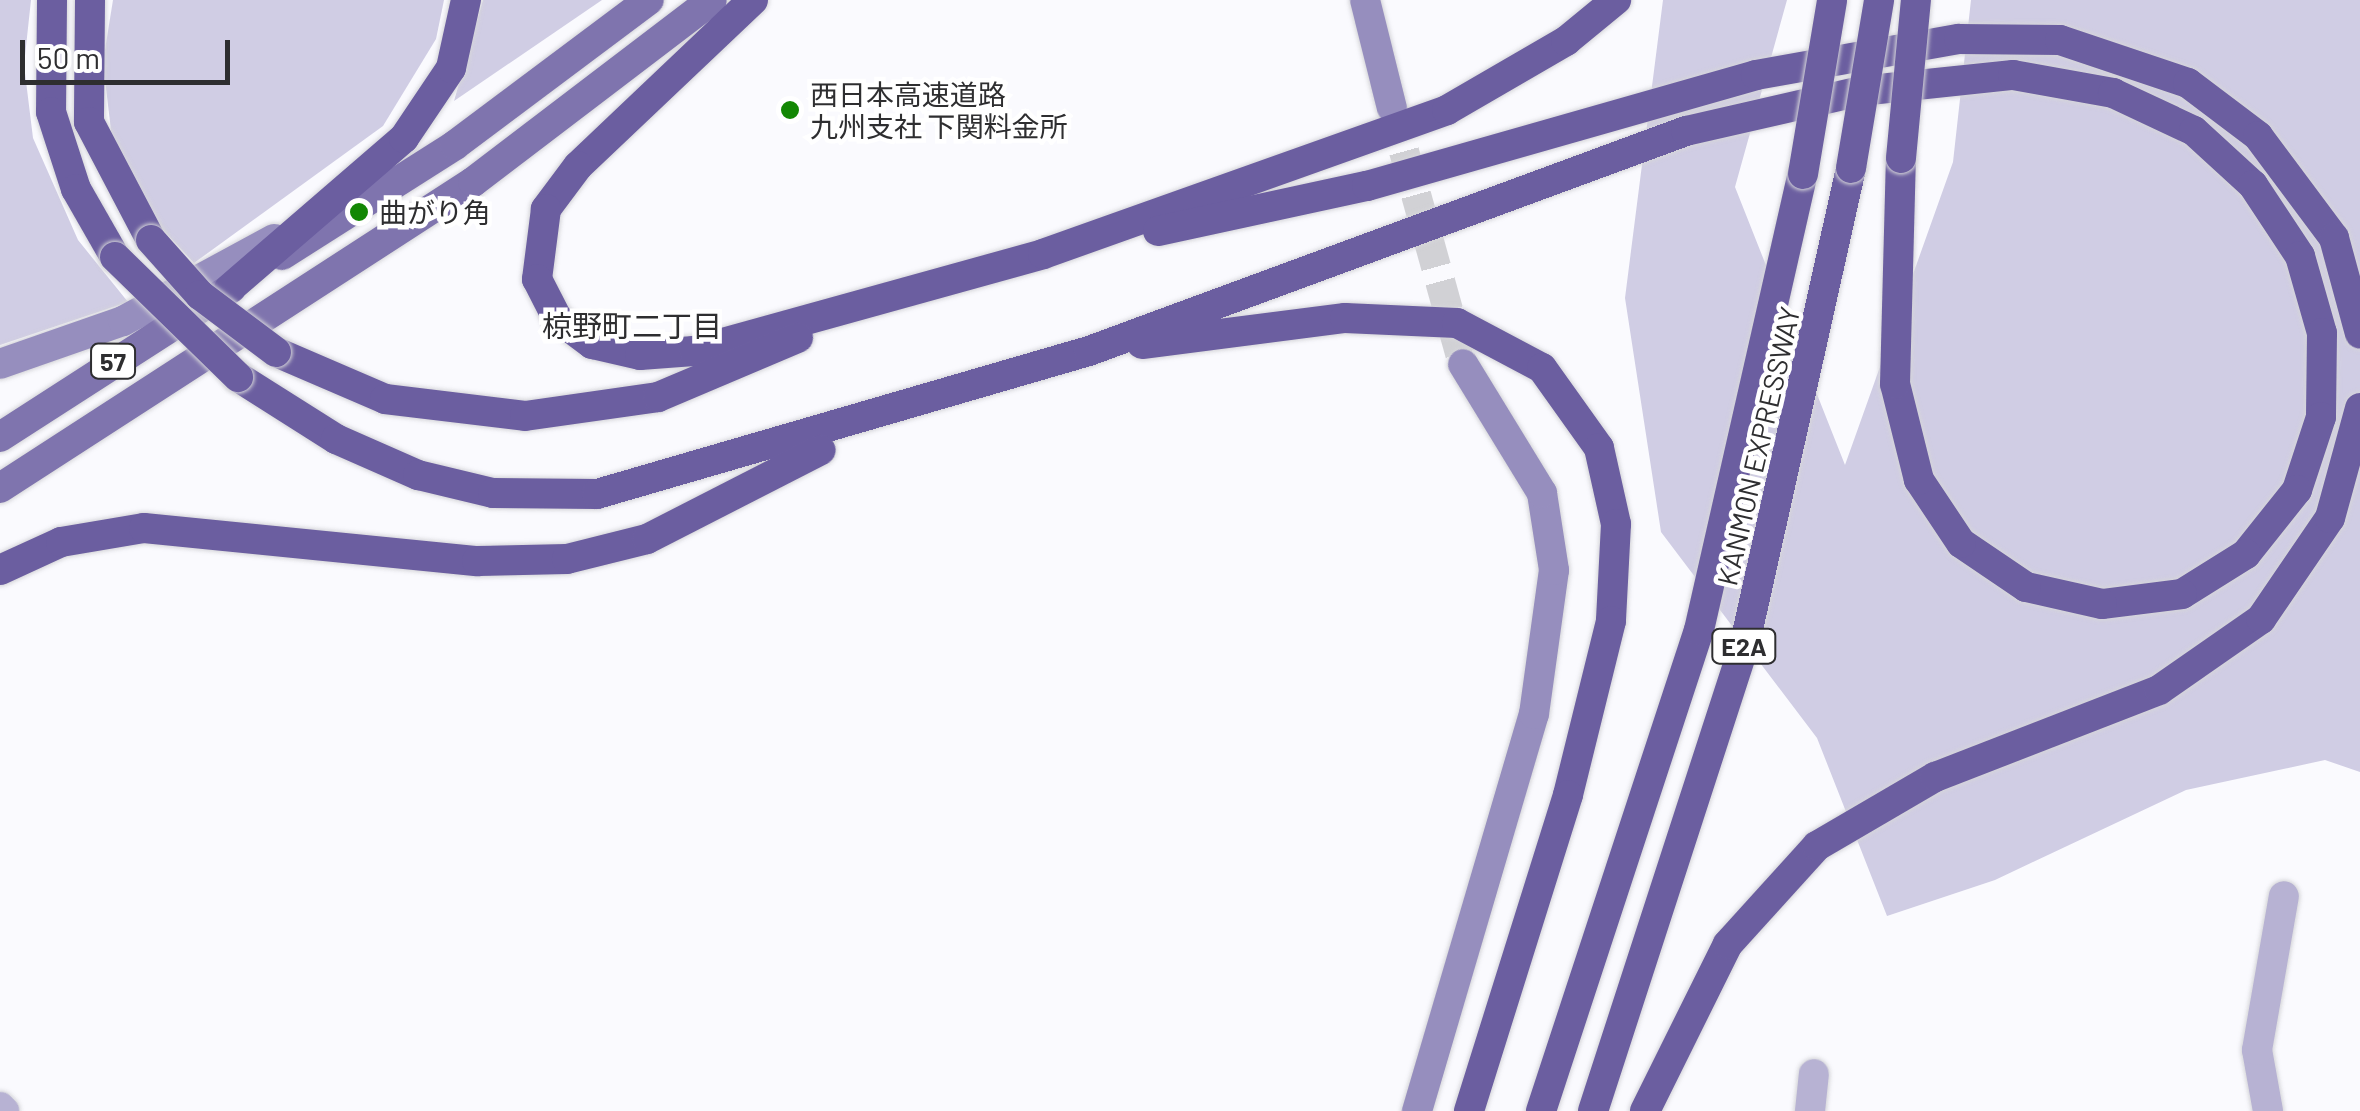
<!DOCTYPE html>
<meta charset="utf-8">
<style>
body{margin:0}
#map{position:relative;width:2360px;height:1111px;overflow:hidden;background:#fafafe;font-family:Barlow,"Noto Sans JP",sans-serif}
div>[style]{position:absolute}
.green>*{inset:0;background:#d0cde4}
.secondary-tunnel>*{height:30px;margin-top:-15px;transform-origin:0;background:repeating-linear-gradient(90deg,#d1d1d5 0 30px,transparent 0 45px)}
.roads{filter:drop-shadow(0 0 2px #d5d5d9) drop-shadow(0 0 2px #d5d5d9)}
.street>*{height:30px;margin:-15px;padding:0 15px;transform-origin:15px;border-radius:15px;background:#b7b2d3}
.secondary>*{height:30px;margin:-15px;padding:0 15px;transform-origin:15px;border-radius:15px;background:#968ebe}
.primary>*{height:30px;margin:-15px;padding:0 15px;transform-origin:15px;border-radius:15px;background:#7f74ae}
.highway>*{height:30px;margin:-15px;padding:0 15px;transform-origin:15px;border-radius:15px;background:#6b5ea0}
.bridges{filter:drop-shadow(0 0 2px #d5d5d9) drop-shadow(0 0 2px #d5d5d9)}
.highway-bridge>*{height:30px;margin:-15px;padding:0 15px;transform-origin:15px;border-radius:15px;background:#6b5ea0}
.dots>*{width:28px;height:28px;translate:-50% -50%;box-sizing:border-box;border:5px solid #fff;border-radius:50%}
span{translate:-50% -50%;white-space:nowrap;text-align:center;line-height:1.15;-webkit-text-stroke:9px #fff;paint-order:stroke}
.shield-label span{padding:2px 8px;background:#fff;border:2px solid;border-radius:8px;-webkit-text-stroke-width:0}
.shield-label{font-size:25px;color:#2e2e30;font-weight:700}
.poi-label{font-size:28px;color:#2e2e30}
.left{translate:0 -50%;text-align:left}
.street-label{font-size:28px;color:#2e2e30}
.neighbourhood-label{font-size:30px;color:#2e2e30}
.scale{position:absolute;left:20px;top:40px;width:210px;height:45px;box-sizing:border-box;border:5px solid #2e2e30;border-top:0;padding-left:12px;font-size:30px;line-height:35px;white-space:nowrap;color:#2e2e30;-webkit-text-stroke:8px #fff;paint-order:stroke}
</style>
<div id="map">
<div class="green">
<div style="clip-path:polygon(0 0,31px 0,24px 65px,33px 138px,78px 240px,128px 302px,0 345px)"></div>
<div style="clip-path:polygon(113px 0,444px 0,436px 39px,383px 126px,194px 263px,151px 217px,112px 139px,103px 62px)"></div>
<div style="clip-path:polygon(483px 0,602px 0,454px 101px)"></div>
<div style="clip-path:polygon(1663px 0,1787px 0,1735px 187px,1845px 465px,1953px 162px,1971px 0,2360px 0,2360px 772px,2325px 760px,2186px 790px,1995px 880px,1887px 916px,1817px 738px,1661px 532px,1625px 298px)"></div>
</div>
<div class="secondary-tunnel">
<div style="left:1392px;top:108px;width:266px;rotate:74.5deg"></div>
</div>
<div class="roads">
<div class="street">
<div style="left:0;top:1107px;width:6px;rotate:45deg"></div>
<div style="left:1810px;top:1111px;width:37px;rotate:-84deg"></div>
<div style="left:2268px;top:1111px;width:62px;rotate:-100.2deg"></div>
<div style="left:2257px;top:1050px;width:156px;rotate:-80.1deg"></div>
</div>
<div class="secondary">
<div style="left:1365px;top:0;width:111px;rotate:76deg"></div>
<div style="left:0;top:364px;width:130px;rotate:-19.3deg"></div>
<div style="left:123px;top:321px;width:172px;rotate:-28.5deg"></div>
<div style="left:1417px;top:1111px;width:414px;rotate:-73.6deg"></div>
<div style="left:1534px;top:714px;width:145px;rotate:-82.1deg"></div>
<div style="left:1554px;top:570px;width:78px;rotate:-98.9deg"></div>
<div style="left:1542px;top:493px;width:151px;rotate:-121.5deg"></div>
</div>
<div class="primary">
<div style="left:282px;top:255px;width:205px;rotate:-32.4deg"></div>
<div style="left:455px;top:145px;width:242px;rotate:-36.8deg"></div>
<div style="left:0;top:437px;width:275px;rotate:-32.8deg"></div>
<div style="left:0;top:488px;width:563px;rotate:-32.9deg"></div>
<div style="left:473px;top:182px;width:300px;rotate:-37.3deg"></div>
</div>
<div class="highway">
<div style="left:52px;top:0;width:112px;rotate:90.5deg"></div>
<div style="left:51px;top:112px;width:81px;rotate:72deg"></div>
<div style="left:76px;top:189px;width:78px;rotate:60.2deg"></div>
<div style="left:90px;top:0;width:122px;rotate:90.5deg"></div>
<div style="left:89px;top:122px;width:133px;rotate:62.3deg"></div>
<div style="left:753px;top:0;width:241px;rotate:136.5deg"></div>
<div style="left:578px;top:166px;width:54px;rotate:126.7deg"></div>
<div style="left:546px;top:209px;width:71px;rotate:97.3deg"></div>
<div style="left:537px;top:279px;width:44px;rotate:62.9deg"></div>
<div style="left:557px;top:318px;width:44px;rotate:36.6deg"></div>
<div style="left:592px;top:344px;width:49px;rotate:12.9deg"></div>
<div style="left:640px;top:355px;width:54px;rotate:-4.2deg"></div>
<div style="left:694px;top:351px;width:362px;rotate:-15.5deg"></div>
<div style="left:1043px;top:254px;width:429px;rotate:-19.6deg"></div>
<div style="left:1447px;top:110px;width:138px;rotate:-30.1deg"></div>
<div style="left:1566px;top:41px;width:65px;rotate:-39.4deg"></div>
<div style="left:1158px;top:231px;width:214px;rotate:-12.2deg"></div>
<div style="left:1367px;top:186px;width:405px;rotate:-15.9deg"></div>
<div style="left:1756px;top:75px;width:206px;rotate:-10.1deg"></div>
<div style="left:1959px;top:39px;width:101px;rotate:0.6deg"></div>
<div style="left:2060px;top:40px;width:135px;rotate:18.6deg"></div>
<div style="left:2188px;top:83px;width:88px;rotate:37.1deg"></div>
<div style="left:2258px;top:136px;width:127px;rotate:53.3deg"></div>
<div style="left:2334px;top:238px;width:99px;rotate:74.8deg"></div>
<div style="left:229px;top:289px;width:231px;rotate:-40.8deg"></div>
<div style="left:404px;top:138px;width:84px;rotate:-56.1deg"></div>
<div style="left:451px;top:68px;width:70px;rotate:-77.6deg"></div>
<div style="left:1142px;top:344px;width:205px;rotate:-7.3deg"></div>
<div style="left:1345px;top:318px;width:112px;rotate:2.6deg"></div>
<div style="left:1457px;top:323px;width:96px;rotate:27.9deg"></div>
<div style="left:1542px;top:368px;width:98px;rotate:54.5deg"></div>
<div style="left:1599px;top:448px;width:78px;rotate:77.4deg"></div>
<div style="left:1616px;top:524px;width:97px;rotate:93deg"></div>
<div style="left:1611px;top:621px;width:179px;rotate:103.9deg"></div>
<div style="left:1568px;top:795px;width:331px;rotate:107.4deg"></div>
<div style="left:276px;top:352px;width:119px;rotate:23.3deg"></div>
<div style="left:385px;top:399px;width:141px;rotate:6.9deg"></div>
<div style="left:525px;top:416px;width:134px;rotate:-8.1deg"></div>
<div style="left:658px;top:397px;width:152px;rotate:-22.9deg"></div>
<div style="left:238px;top:377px;width:116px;rotate:32.3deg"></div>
<div style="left:336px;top:439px;width:90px;rotate:23.7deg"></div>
<div style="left:418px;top:475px;width:77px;rotate:13.5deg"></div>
<div style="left:493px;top:493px;width:104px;rotate:0.6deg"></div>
<div style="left:597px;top:494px;width:512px;rotate:-16.21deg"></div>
<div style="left:1089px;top:351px;width:636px;rotate:-20.23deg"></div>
<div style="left:1686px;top:131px;width:179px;rotate:-12.9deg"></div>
<div style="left:1860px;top:91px;width:154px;rotate:-6deg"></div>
<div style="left:2013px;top:75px;width:102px;rotate:10.2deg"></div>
<div style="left:2113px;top:93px;width:89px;rotate:25.1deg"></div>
<div style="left:2194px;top:131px;width:80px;rotate:42.5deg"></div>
<div style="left:2253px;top:185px;width:85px;rotate:56.5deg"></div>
<div style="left:2300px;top:256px;width:80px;rotate:74.1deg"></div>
<div style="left:2322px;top:333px;width:84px;rotate:90.7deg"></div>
<div style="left:2321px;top:417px;width:77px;rotate:108.2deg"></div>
<div style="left:2297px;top:490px;width:82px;rotate:128.6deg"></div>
<div style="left:2246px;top:554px;width:75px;rotate:148deg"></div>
<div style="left:2182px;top:594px;width:81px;rotate:172.9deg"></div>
<div style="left:2102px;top:604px;width:78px;rotate:-167.4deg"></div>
<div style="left:2026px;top:587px;width:78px;rotate:-145.9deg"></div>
<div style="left:1961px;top:543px;width:76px;rotate:-123.7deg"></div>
<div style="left:1919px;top:480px;width:99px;rotate:-104deg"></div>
<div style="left:1895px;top:384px;width:226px;rotate:-88.5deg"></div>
<div style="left:0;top:570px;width:67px;rotate:-24.7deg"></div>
<div style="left:61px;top:542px;width:84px;rotate:-9.6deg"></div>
<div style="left:144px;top:528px;width:335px;rotate:5.7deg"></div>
<div style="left:477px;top:561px;width:90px;rotate:-1.3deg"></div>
<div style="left:567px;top:559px;width:82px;rotate:-14deg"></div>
<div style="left:647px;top:539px;width:195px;rotate:-27.1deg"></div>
<div style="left:1541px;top:1111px;width:506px;rotate:-71.82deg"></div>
<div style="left:1699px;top:630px;width:468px;rotate:-77.2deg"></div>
<div style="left:1593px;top:1111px;width:488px;rotate:-72deg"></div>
<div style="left:1744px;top:647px;width:491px;rotate:-77.4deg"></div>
<div style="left:1645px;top:1111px;width:186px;rotate:-63.6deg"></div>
<div style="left:1728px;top:944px;width:132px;rotate:-47.8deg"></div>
<div style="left:1817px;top:846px;width:137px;rotate:-30.3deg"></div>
<div style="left:1935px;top:777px;width:240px;rotate:-21.2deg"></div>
<div style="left:2159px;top:690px;width:124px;rotate:-34.8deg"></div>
<div style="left:2261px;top:619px;width:122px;rotate:-55.7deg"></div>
<div style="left:2330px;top:518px;width:114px;rotate:-74.7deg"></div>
</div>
</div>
<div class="bridges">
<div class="highway-bridge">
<div style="left:1901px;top:158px;width:159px;rotate:-84.6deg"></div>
<div style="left:1851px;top:168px;width:170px;rotate:-80.5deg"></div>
<div style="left:1803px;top:174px;width:176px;rotate:-80.5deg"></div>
<div style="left:151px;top:240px;width:74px;rotate:48.3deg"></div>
<div style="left:200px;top:295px;width:95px;rotate:36.9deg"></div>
<div style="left:115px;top:257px;width:172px;rotate:44.3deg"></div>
</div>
</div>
<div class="dots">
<div style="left:790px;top:110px;background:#138704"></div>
<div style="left:359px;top:212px;background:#138704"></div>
</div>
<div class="shield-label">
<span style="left:113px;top:361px">57</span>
<span style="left:1744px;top:646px">E2A</span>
</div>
<div class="poi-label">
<span class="left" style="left:810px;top:110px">西日本高速道路<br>九州支社 下関料金所</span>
<span class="left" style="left:379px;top:212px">曲がり角</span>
</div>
<div class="street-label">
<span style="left:1758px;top:446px;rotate:-77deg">KANMON EXPRESSWAY</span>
</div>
<div class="neighbourhood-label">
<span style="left:632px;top:325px">椋野町二丁目</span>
</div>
<div class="scale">50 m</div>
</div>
